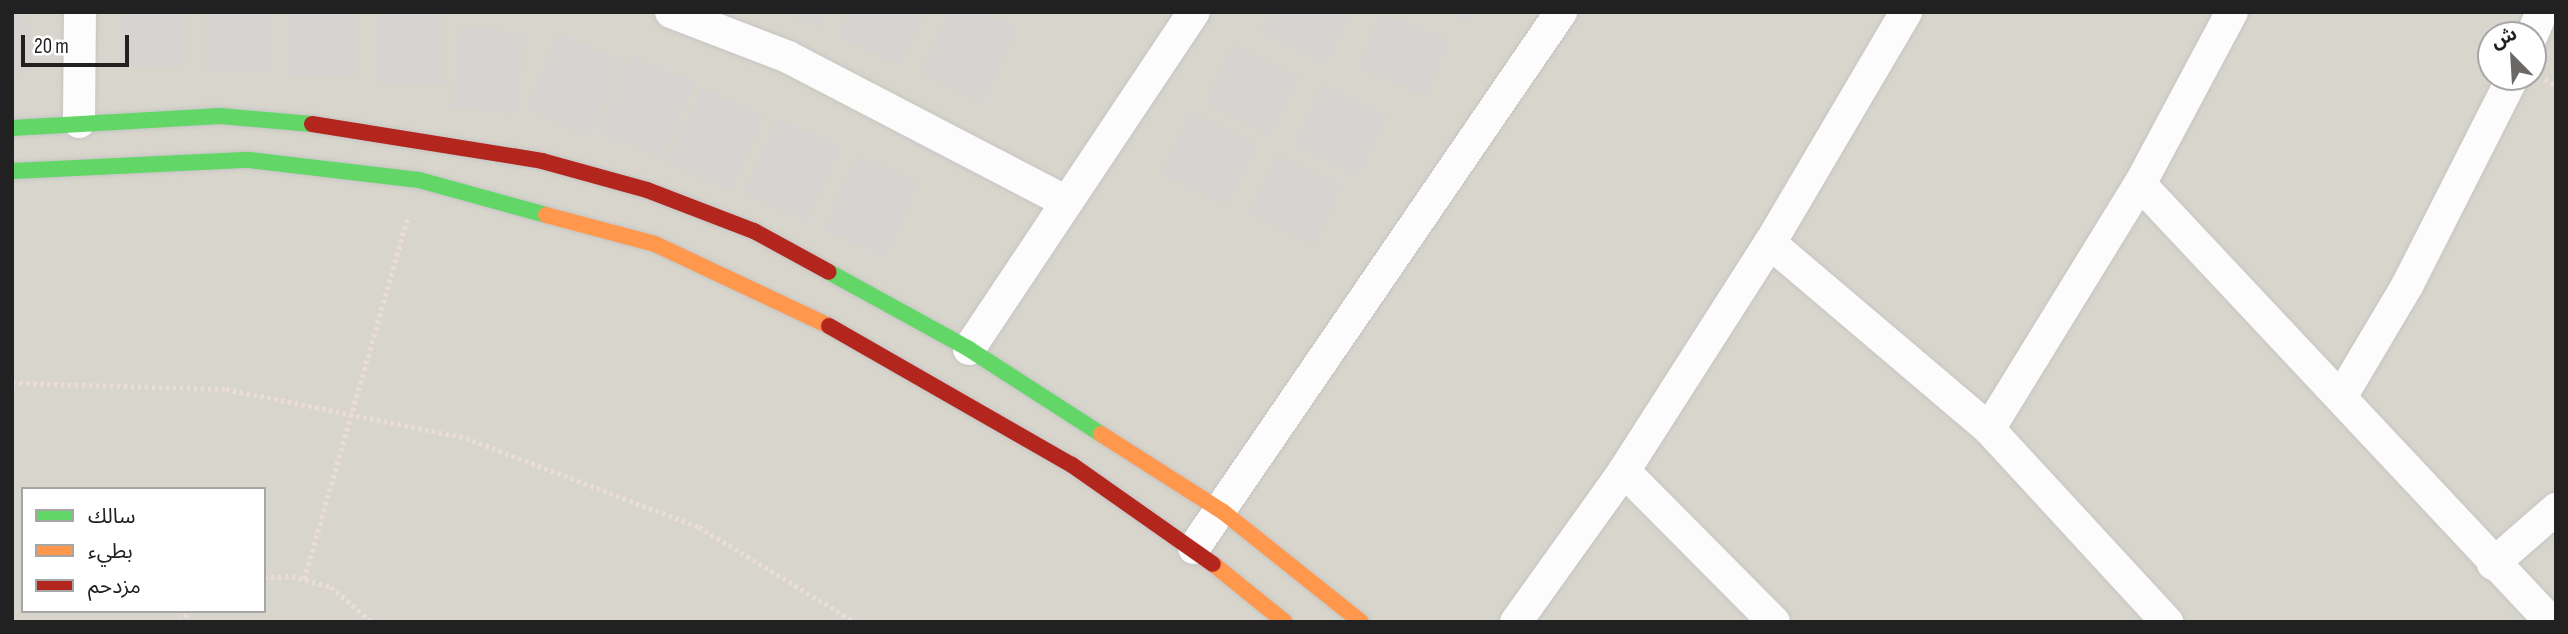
<!DOCTYPE html>
<meta charset="utf-8">
<style>
body{margin:0}
#map{position:relative;width:2568px;height:634px;overflow:hidden;background:#efedea;font-family:"Sofia Sans Condensed","Noto Sans Arabic",sans-serif}
div>[style]{position:absolute}
.construction>*{inset:0;background:#d8d6cc}
.building>*{inset:0;background:#d6d3d1;transform-origin:0 0}
.path>*{height:4.5px;margin-top:-2.25px;transform-origin:0;background:repeating-linear-gradient(90deg,#ecdbdb 0 3.5px,transparent 0 7px)}
.roads{filter:drop-shadow(0 0 2px #c6c5c4) drop-shadow(0 0 2px #c6c5c4)}
.street>*{height:32px;margin:-16px;padding:0 16px;transform-origin:16px;border-radius:16px;background:#fdfcfc}
.fast>*{height:16px;margin:-8px;padding:0 8px;transform-origin:8px;border-radius:8px;background:#63d668}
.slow>*{height:16px;margin:-8px;padding:0 8px;transform-origin:8px;border-radius:8px;background:#ff974d}
.jam>*{height:16px;margin:-8px;padding:0 8px;transform-origin:8px;border-radius:8px;background:#b3261e}
span{translate:-50% -50%;white-space:nowrap;text-align:center;line-height:1.15;-webkit-text-stroke:5px #fff;paint-order:stroke}
.frame{position:absolute;inset:0;border:14px solid #212121;pointer-events:none}
.legend{position:absolute;left:21px;top:487px;width:245px;height:126px;box-sizing:border-box;background:#fff;border:2px solid #a6a6a6;margin:0;padding:9px 12px;list-style:none;font-size:21px;color:#212121}
.legend li{display:flex;align-items:center;gap:14px;height:35px}
.legend b{width:35px;border:2px solid #a6a6a6}
.north{position:absolute;left:2477px;top:21px;width:70px;height:70px;box-sizing:border-box;background:#fff;border:2px solid #a6a6a6;border-radius:50%;rotate:336deg;font-size:19px;font-weight:700;line-height:28px;text-align:center;color:#212121}
.north::after{content:'';display:block;margin:auto;width:24px;height:32px;background:#696867;clip-path:polygon(50% 0,100% 100%,50% 72%,0 100%)}
.scale{position:absolute;left:21px;top:35px;width:108px;height:32px;box-sizing:border-box;border:4px solid #212121;border-top:0;padding-left:9px;font-size:21px;line-height:24px;white-space:nowrap;color:#212121;-webkit-text-stroke:5px #fff;paint-order:stroke}
</style>
<div id="map">
<div class="construction">
<div style="clip-path:polygon(evenodd,12px 12px,2556px 12px,2556px 622px,12px 622px,12px 12px,2491px 35px,2533px 35px,2533px 77px,2491px 77px,2491px 35px,12px 12px,23px 489px,264px 489px,264px 611px,23px 611px,23px 489px)"></div>
</div>
<div class="building">
<div style="clip-path:polygon(12px 12px,27px 12px,35px 72px,12px 75px)"></div>
<div style="left:120px;top:12px;width:66px;height:54px"></div>
<div style="left:206px;top:12px;width:66px;height:60px"></div>
<div style="left:289px;top:12px;width:67px;height:65px"></div>
<div style="left:378px;top:12px;width:66px;height:73px"></div>
<div style="clip-path:polygon(782px 12px,828px 12px,821px 29px)"></div>
<div style="clip-path:polygon(849px 12px,925px 12px,901px 65px,838px 37px)"></div>
<div style="clip-path:polygon(948px 12px,983px 12px,1017px 27px,984px 103px,920px 75px)"></div>
<div style="clip-path:polygon(1270px 12px,1352px 12px,1326px 66px,1260px 33px)"></div>
<div style="left:1381px;top:12px;width:74px;height:61px;rotate:22deg"></div>
<div style="clip-path:polygon(1446px 12px,1474px 12px,1469px 23px)"></div>
<div style="left:460px;top:26px;width:66px;height:82px;rotate:6deg"></div>
<div style="left:559px;top:33px;width:70px;height:83px;rotate:24deg"></div>
<div style="left:1234px;top:44px;width:73px;height:67px;rotate:26deg"></div>
<div style="left:631px;top:55px;width:70px;height:83px;rotate:24deg"></div>
<div style="left:1322px;top:85px;width:73px;height:67px;rotate:26deg"></div>
<div style="left:701px;top:87px;width:70px;height:83px;rotate:24deg"></div>
<div style="left:1191px;top:112px;width:74px;height:68px;rotate:26deg"></div>
<div style="left:777px;top:118px;width:70px;height:83px;rotate:24deg"></div>
<div style="left:1277px;top:153px;width:73px;height:67px;rotate:26deg"></div>
<div style="left:856px;top:154px;width:69px;height:83px;rotate:23deg"></div>
</div>
<div class="path">
<div style="left:2545px;top:79px;width:13px;rotate:32deg"></div>
<div style="left:12px;top:383px;width:214px;rotate:1.6deg"></div>
<div style="left:226px;top:389px;width:245px;rotate:11.5deg"></div>
<div style="left:466px;top:438px;width:249px;rotate:20.9deg"></div>
<div style="left:699px;top:527px;width:183px;rotate:31.3deg"></div>
<div style="left:264px;top:577px;width:28px;rotate:-2deg"></div>
<div style="left:292px;top:576px;width:41px;rotate:15.8deg"></div>
<div style="left:331px;top:587px;width:54px;rotate:40.5deg"></div>
<div style="left:304px;top:579px;width:377px;rotate:-74deg"></div>
<div style="left:180px;top:622px;width:15px;rotate:-48deg"></div>
</div>
<div class="roads">
<div class="street">
<div style="left:671px;top:12px;width:125px;rotate:21deg"></div>
<div style="left:788px;top:57px;width:314px;rotate:27.5deg"></div>
<div style="left:2532px;top:35px;width:25px;rotate:-67deg"></div>
<div style="left:79px;top:122px;width:110px;rotate:-89.5deg"></div>
<div style="left:2140px;top:184px;width:601px;rotate:46.82deg"></div>
<div style="left:1770px;top:243px;width:287px;rotate:40.3deg"></div>
<div style="left:1989px;top:429px;width:263px;rotate:47.3deg"></div>
<div style="left:969px;top:349px;width:405px;rotate:-56.3deg"></div>
<div style="left:2341px;top:397px;width:131px;rotate:-59.3deg"></div>
<div style="left:2408px;top:284px;width:232px;rotate:-63.1deg"></div>
<div style="left:1989px;top:429px;width:288px;rotate:-58.4deg"></div>
<div style="left:2140px;top:184px;width:195px;rotate:-61.9deg"></div>
<div style="left:1624px;top:471px;width:213px;rotate:45.2deg"></div>
<div style="left:1194px;top:548px;width:650px;rotate:-55.6deg"></div>
<div style="left:2493px;top:564px;width:84px;rotate:-41.1deg"></div>
<div style="left:1516px;top:622px;width:186px;rotate:-54.4deg"></div>
<div style="left:1624px;top:471px;width:271px;rotate:-57.4deg"></div>
<div style="left:1770px;top:243px;width:268px;rotate:-59.5deg"></div>
</div>
<div class="fast">
<div style="left:12px;top:128px;width:208px;rotate:-3.3deg"></div>
<div style="left:220px;top:116px;width:92px;rotate:5deg"></div>
<div style="left:12px;top:171px;width:237px;rotate:-2.7deg"></div>
<div style="left:249px;top:160px;width:171px;rotate:6.7deg"></div>
<div style="left:419px;top:180px;width:132px;rotate:15.4deg"></div>
<div style="left:829px;top:272px;width:160px;rotate:28.8deg"></div>
<div style="left:969px;top:349px;width:157px;rotate:32.8deg"></div>
</div>
<div class="slow">
<div style="left:546px;top:215px;width:113px;rotate:14.9deg"></div>
<div style="left:655px;top:244px;width:192px;rotate:25.2deg"></div>
<div style="left:1101px;top:434px;width:143px;rotate:32.5deg"></div>
<div style="left:1222px;top:511px;width:178px;rotate:38.6deg"></div>
<div style="left:1213px;top:564px;width:92px;rotate:38.9deg"></div>
</div>
<div class="jam">
<div style="left:312px;top:124px;width:233px;rotate:9.1deg"></div>
<div style="left:542px;top:161px;width:109px;rotate:15.4deg"></div>
<div style="left:647px;top:190px;width:115px;rotate:21deg"></div>
<div style="left:754px;top:231px;width:85px;rotate:28.7deg"></div>
<div style="left:829px;top:326px;width:280px;rotate:29.8deg"></div>
<div style="left:1072px;top:465px;width:172px;rotate:35.1deg"></div>
</div>
</div>
<div class="frame"></div>
<ul class="legend">
<li><b style="height:9px;background:#63d668"></b>سالك</li>
<li><b style="height:9px;background:#ff974d"></b>بطيء</li>
<li><b style="height:9px;background:#b3261e"></b>مزدحم</li>
</ul>
<div class="north">ش</div>
<div class="scale">20 m</div>
</div>
